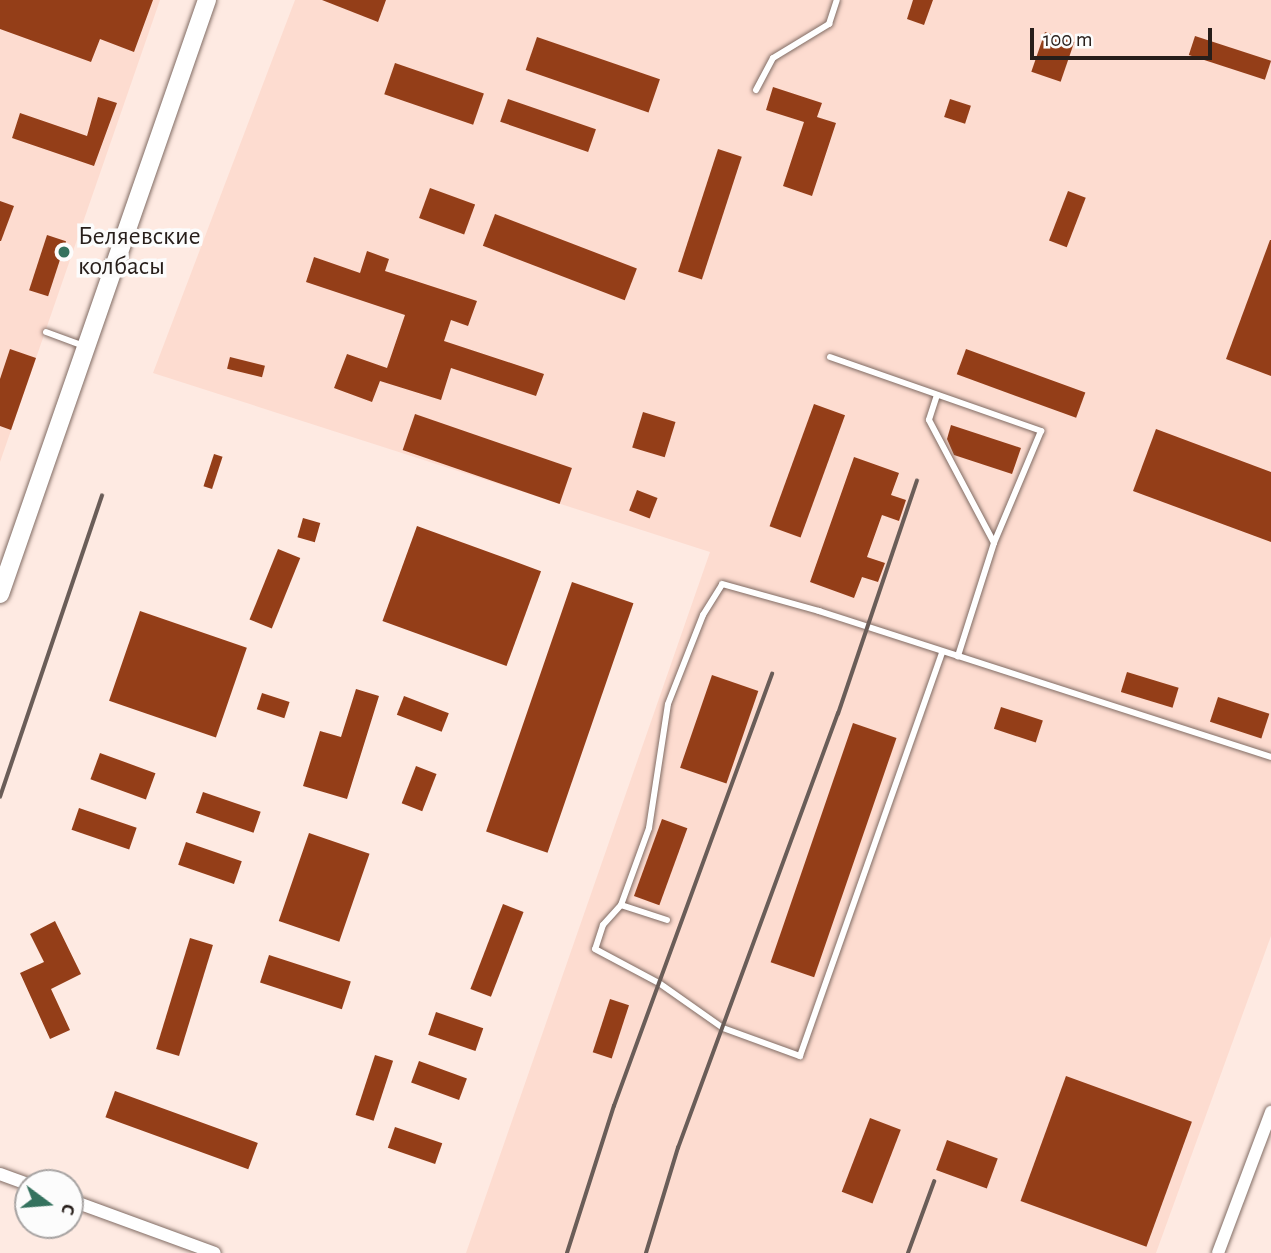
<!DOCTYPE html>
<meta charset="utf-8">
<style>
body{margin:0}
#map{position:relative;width:1271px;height:1253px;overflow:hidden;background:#feeae2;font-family:"Alegreya Sans",sans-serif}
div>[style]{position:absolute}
.built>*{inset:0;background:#fddcd0}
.building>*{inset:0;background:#943e18;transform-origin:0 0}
.roads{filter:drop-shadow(0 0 2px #816c64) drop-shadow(0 0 2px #816c64)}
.lane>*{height:6px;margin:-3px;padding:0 3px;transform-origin:3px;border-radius:3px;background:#fff}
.street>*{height:12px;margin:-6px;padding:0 6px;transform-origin:6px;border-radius:6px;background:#fff}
.secondary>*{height:18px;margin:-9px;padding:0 9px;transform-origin:9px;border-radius:9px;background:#fff}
.rail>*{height:3.5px;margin:-1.75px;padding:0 1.75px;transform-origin:1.75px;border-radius:1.75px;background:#6a5d58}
.dots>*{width:19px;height:19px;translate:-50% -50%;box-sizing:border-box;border:4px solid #fcfcfc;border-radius:50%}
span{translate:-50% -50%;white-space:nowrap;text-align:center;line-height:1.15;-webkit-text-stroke:7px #fcfcfc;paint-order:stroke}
.poi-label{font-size:26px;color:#271e1a}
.left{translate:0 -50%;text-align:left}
.north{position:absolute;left:14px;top:1169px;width:70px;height:70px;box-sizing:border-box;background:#fcfcfc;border:2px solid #a7a3a2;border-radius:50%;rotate:106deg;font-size:19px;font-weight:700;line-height:28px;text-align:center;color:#271e1a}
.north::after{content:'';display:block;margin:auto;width:24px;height:32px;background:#34725e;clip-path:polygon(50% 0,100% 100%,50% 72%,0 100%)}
.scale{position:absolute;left:1030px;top:28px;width:182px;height:32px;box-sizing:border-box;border:4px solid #271e1a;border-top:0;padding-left:9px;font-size:21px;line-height:24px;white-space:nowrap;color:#271e1a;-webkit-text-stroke:5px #fcfcfc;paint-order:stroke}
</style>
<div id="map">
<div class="built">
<div style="clip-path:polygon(0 0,160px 0,0 462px)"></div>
<div style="clip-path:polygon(295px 0,1271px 0,1271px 936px,1156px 1253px,466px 1253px,710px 552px,153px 373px)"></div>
</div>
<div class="building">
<div style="clip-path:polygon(0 0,153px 0,134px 52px,100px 39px,91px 62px,0 29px)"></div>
<div style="clip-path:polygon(322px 0,386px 0,378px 22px)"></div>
<div style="clip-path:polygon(913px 0,933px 0,924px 25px,907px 19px)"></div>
<div style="left:1045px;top:32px;width:31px;height:42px;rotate:19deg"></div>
<div style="left:1195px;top:36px;width:80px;height:20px;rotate:18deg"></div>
<div style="left:537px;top:37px;width:130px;height:35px;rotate:19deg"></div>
<div style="left:395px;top:63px;width:94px;height:33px;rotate:19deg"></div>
<div style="clip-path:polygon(773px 87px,822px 103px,817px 117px,836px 123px,812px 196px,783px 186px,804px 122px,766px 110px)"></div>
<div style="clip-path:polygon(98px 97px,117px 103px,94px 166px,12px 138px,20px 113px,87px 136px)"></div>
<div style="left:508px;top:99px;width:93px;height:24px;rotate:19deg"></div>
<div style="left:950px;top:99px;width:22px;height:19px;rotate:18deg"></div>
<div style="left:718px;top:149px;width:25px;height:129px;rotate:18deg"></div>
<div style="left:430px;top:188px;width:48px;height:32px;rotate:20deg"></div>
<div style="left:1068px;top:191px;width:19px;height:53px;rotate:21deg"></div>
<div style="clip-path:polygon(0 201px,14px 206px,1px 241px,0 241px)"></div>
<div style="left:495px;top:214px;width:152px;height:34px;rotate:21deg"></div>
<div style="left:47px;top:235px;width:20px;height:58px;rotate:18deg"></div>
<div style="clip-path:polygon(1270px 240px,1271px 240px,1271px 376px,1226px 359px)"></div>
<div style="clip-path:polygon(367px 251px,389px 259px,385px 271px,477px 301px,468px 326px,451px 320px,444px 341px,544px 374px,536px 396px,451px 368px,441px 400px,380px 381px,372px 402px,334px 388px,347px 354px,387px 368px,405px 315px,306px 282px,314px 257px,360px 273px)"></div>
<div style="clip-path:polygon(10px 349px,36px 358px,11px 430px,0 426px,0 379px)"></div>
<div style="left:966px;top:349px;width:127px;height:27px;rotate:20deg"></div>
<div style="left:230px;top:357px;width:36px;height:12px;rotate:14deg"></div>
<div style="left:814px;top:404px;width:33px;height:130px;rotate:20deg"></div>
<div style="left:643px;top:412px;width:34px;height:37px;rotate:17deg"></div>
<div style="left:415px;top:414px;width:166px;height:38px;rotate:19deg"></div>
<div style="clip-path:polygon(951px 425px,1021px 448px,1012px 474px,954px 455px,947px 439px)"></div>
<div style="clip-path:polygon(1156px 429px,1271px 472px,1271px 542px,1133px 491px)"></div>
<div style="left:214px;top:454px;width:9px;height:34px;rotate:18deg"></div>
<div style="clip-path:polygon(854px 457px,899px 473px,891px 495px,906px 500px,899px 521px,882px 515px,867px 557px,885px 563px,878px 582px,862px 577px,854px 598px,810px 582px)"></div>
<div style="left:637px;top:490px;width:22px;height:22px;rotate:21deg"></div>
<div style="left:303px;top:518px;width:18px;height:20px;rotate:16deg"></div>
<div style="left:417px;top:526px;width:132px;height:101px;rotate:20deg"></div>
<div style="left:278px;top:549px;width:24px;height:76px;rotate:22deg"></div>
<div style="left:572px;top:582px;width:65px;height:264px;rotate:19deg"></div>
<div style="left:140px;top:611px;width:113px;height:95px;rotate:19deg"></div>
<div style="left:1127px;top:672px;width:54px;height:21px;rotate:17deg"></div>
<div style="left:712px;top:675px;width:49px;height:98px;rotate:19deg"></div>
<div style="clip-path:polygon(356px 689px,379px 696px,347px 799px,303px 786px,320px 731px,341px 737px)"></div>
<div style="left:262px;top:693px;width:29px;height:17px;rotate:18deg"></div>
<div style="left:404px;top:696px;width:48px;height:20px;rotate:21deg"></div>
<div style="left:1218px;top:697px;width:54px;height:26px;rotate:18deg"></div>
<div style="left:1001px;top:707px;width:44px;height:23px;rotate:18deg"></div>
<div style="left:853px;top:723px;width:46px;height:253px;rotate:19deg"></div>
<div style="left:100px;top:753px;width:59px;height:28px;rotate:20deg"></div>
<div style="left:416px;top:766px;width:22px;height:40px;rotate:21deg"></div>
<div style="left:203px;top:792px;width:61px;height:22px;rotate:19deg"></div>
<div style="left:79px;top:808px;width:61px;height:23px;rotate:19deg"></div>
<div style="left:662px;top:819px;width:27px;height:82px;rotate:20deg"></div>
<div style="left:309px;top:833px;width:64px;height:93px;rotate:19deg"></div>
<div style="left:186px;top:842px;width:59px;height:24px;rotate:19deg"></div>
<div style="left:503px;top:904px;width:22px;height:91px;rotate:21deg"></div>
<div style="clip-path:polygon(55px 921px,81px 974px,51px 989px,70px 1030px,50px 1039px,20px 973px,44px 962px,30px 934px)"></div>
<div style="left:190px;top:938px;width:24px;height:116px;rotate:17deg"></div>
<div style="left:269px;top:955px;width:86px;height:29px;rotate:18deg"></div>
<div style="left:610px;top:999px;width:20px;height:56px;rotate:18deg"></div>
<div style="left:436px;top:1012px;width:50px;height:24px;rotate:19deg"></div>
<div style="left:375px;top:1055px;width:19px;height:63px;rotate:18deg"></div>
<div style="left:419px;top:1061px;width:51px;height:23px;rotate:20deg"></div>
<div style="left:1066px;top:1076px;width:134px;height:133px;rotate:20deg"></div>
<div style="left:115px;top:1091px;width:152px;height:28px;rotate:20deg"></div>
<div style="left:870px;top:1118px;width:33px;height:79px;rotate:21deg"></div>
<div style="left:395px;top:1127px;width:50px;height:22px;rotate:19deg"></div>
<div style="left:947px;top:1140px;width:54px;height:32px;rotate:20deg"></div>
</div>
<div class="roads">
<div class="lane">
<div style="left:756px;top:90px;width:36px;rotate:-62deg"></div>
<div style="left:773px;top:58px;width:66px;rotate:-31.3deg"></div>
<div style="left:829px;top:24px;width:25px;rotate:-72deg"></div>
<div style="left:46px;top:332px;width:40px;rotate:20.2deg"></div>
<div style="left:830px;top:357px;width:224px;rotate:19.3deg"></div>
<div style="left:1041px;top:431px;width:121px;rotate:112.8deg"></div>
<div style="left:994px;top:543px;width:119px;rotate:107.7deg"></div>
<div style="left:937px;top:395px;width:26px;rotate:108deg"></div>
<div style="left:929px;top:420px;width:139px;rotate:62.1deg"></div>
<div style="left:621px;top:905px;width:27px;rotate:132deg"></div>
<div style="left:603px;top:925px;width:25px;rotate:108deg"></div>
<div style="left:595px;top:949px;width:72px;rotate:28deg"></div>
<div style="left:659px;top:983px;width:78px;rotate:35.1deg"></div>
<div style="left:723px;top:1028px;width:82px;rotate:20deg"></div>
<div style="left:800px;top:1056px;width:427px;rotate:-70.6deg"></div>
<div style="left:667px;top:920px;width:48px;rotate:-161.9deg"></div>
<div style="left:621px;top:905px;width:82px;rotate:-70deg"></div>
<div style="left:649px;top:828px;width:125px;rotate:-81.3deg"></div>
<div style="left:668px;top:704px;width:96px;rotate:-68.5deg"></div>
<div style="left:703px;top:615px;width:36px;rotate:-58deg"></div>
<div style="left:722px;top:584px;width:101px;rotate:15.6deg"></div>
<div style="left:819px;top:611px;width:475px;rotate:17.9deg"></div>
</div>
<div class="street">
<div style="left:0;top:1174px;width:30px;rotate:20deg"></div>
<div style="left:70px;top:1200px;width:154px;rotate:20.1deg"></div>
<div style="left:1218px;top:1253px;width:151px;rotate:-69.4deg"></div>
</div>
<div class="secondary">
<div style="left:0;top:594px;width:629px;rotate:-70.79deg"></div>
</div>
</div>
<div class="rail">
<div style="left:0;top:797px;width:318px;rotate:-71.3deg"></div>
<div style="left:567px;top:1253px;width:154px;rotate:-72.3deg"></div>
<div style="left:614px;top:1106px;width:460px;rotate:-69.9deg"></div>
<div style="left:646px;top:1253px;width:110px;rotate:-73.1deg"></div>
<div style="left:678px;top:1148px;width:463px;rotate:-69.8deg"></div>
<div style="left:838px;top:714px;width:246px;rotate:-71.3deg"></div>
<div style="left:908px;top:1253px;width:76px;rotate:-69.9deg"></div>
</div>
<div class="dots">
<div style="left:64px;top:252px;background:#34725e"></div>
</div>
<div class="poi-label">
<span class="left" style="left:78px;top:252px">Беляевские<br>колбасы</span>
</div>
<div class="north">С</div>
<div class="scale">100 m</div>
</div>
